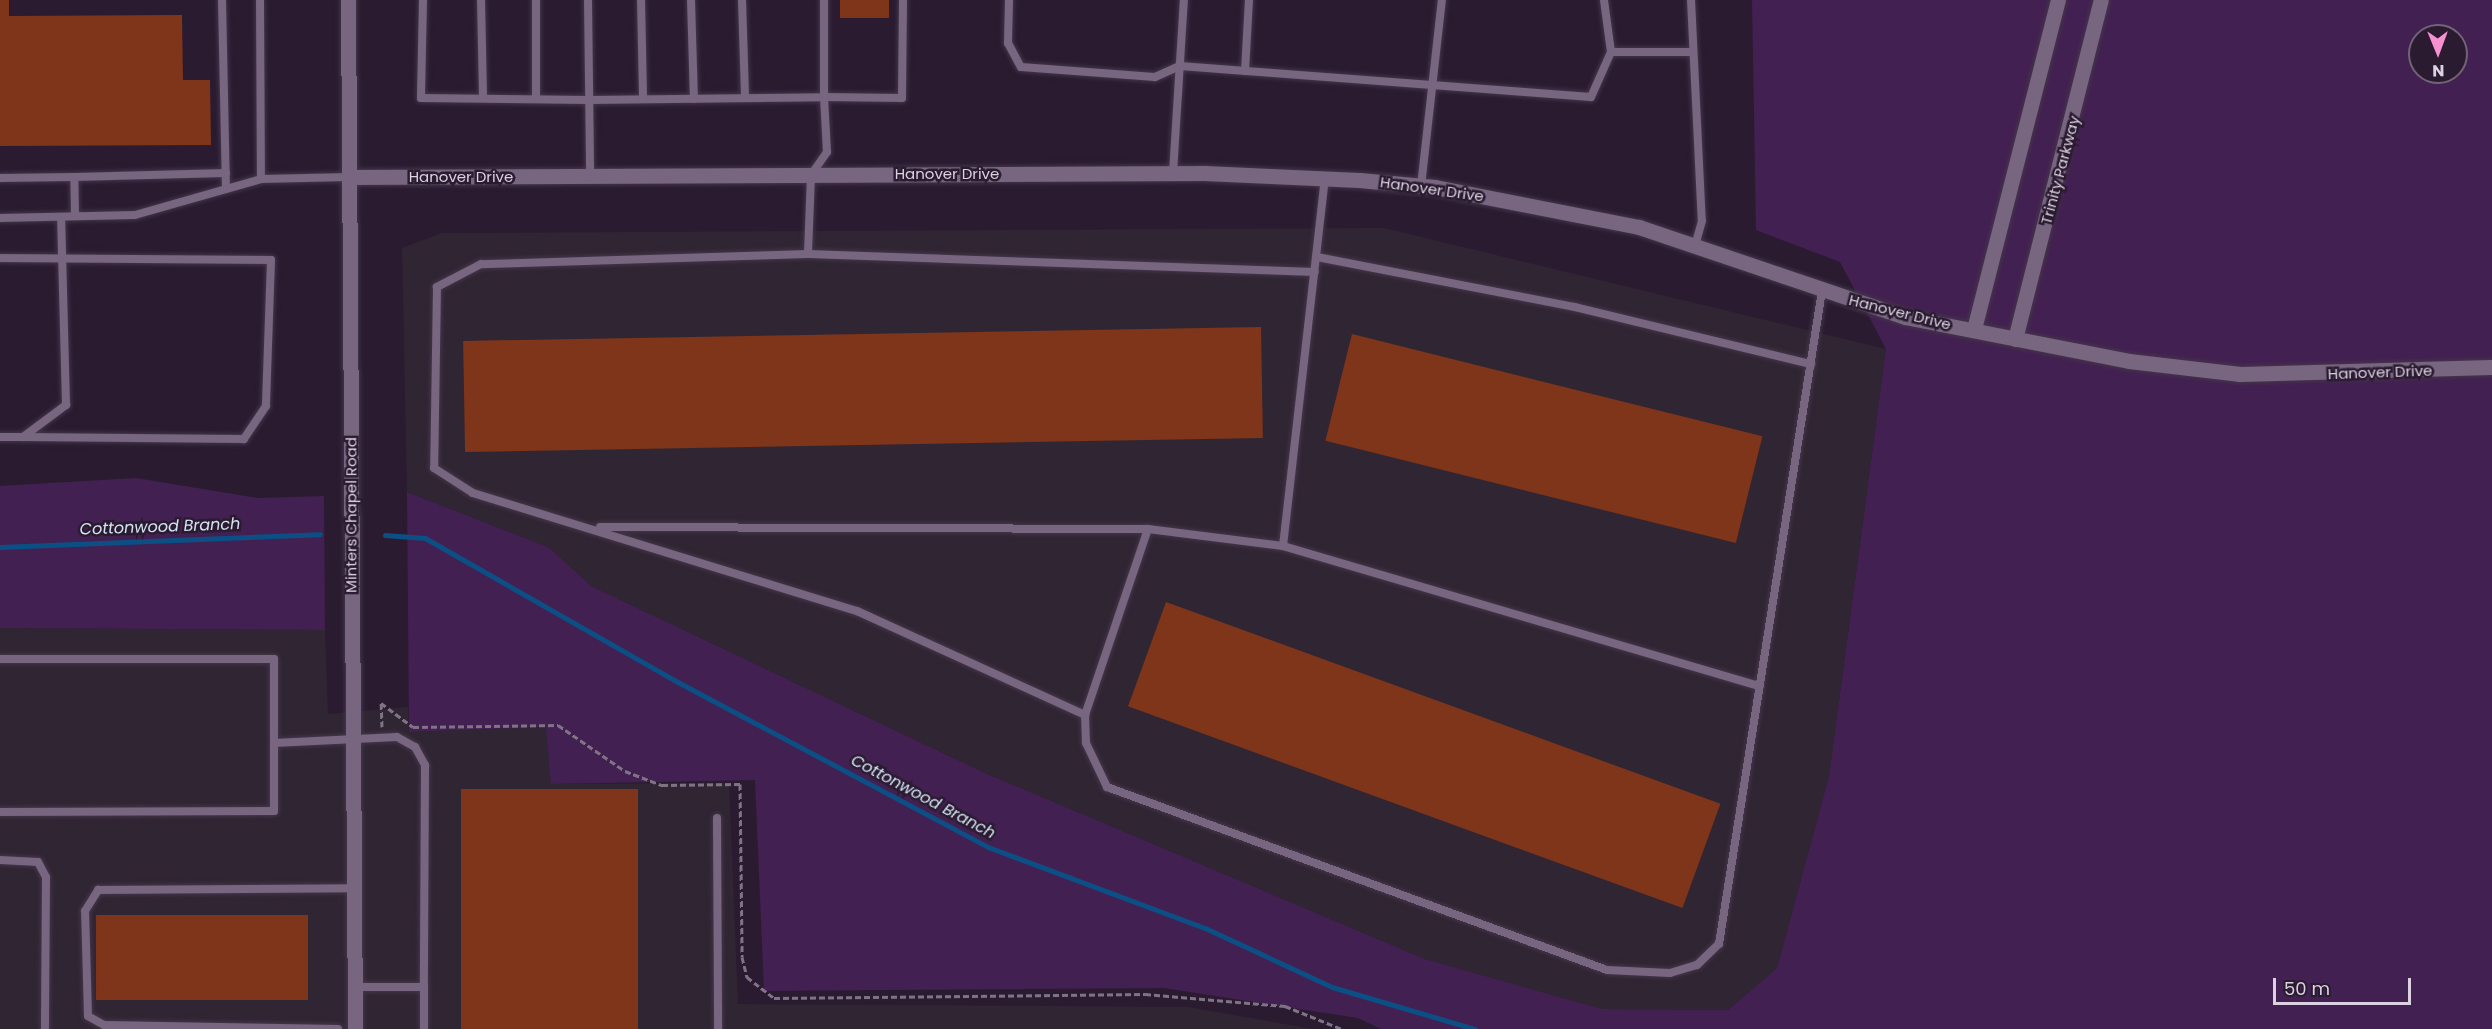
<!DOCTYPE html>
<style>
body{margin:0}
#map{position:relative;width:2492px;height:1029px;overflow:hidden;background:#2a1b31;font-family:Poppins,sans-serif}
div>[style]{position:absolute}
.industrial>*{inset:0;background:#302533}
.green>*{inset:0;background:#432052}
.stream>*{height:5px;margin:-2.5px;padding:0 2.5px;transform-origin:2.5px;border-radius:2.5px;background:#0b4f85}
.building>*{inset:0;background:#7e351a;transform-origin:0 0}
.path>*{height:3px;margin-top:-1.5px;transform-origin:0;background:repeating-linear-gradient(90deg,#807386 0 6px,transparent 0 9px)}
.roads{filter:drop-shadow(0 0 2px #433649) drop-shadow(0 0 2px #433649)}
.service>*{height:8px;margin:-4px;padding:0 4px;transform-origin:4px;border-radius:4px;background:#786580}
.minor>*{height:15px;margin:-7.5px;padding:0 7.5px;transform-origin:7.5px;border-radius:7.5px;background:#786580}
.tertiary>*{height:15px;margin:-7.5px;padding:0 7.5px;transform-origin:7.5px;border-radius:7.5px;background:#786580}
span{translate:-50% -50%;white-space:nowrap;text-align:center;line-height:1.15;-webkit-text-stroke:5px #2a1b31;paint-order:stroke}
.street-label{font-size:15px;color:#dbd1e0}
.water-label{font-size:16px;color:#d3e3f3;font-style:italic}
.north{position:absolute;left:2408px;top:24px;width:60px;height:60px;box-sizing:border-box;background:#2a1b31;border:2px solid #716477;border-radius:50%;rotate:179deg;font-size:16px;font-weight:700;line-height:24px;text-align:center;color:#dbd1e0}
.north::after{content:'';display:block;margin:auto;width:21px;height:27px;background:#f591d1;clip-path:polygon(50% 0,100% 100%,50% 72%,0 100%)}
.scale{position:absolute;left:2273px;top:978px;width:138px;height:27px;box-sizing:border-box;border:3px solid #dbd1e0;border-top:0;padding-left:8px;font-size:18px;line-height:21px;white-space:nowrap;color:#dbd1e0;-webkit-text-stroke:4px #2a1b31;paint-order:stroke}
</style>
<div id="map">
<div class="industrial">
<div style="clip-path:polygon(1384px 228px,1886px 349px,1829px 776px,1777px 968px,1728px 1010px,1602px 1009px,1425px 959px,985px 773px,591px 586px,550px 548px,407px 492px,402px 248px,442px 233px)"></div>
<div style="clip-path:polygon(0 628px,325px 630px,328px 714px,408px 707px,409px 732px,547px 727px,552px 784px,729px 783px,738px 1004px,1188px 1007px,1313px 1029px,0 1029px)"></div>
</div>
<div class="green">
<div style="clip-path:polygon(evenodd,1752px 0,2492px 0,2492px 1029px,1381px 1029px,1358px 1018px,1164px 988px,764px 991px,755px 780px,551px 784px,546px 727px,409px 732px,407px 492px,550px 548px,591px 586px,985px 773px,1425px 959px,1602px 1009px,1728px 1010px,1777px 968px,1829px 776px,1886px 349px,1840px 262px,1756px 230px,1752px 0,2420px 36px,2456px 36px,2456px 72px,2420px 72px,2420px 36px)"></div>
<div style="clip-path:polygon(136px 478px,258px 498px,324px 496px,325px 630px,0 628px,0 486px)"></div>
</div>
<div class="stream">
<div style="left:385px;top:535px;width:40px;rotate:4.3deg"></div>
<div style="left:425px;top:538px;width:287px;rotate:29.7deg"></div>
<div style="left:674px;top:680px;width:356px;rotate:28deg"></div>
<div style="left:988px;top:847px;width:232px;rotate:20.5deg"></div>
<div style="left:1205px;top:928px;width:140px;rotate:24.9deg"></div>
<div style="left:1332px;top:987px;width:149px;rotate:16.4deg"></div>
<div style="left:0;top:547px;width:320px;rotate:-2.3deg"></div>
</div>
<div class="building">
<div style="clip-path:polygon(0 0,9px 0,9px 16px,182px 15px,183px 80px,210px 80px,211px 145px,0 146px)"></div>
<div style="left:840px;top:0;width:49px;height:18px"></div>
<div style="left:1261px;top:327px;width:111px;height:798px;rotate:89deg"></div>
<div style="left:1352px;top:334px;width:423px;height:110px;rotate:14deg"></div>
<div style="left:1166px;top:602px;width:590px;height:111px;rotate:20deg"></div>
<div style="left:638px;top:789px;width:240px;height:177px;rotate:90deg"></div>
<div style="left:308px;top:915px;width:85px;height:212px;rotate:90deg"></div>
</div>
<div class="path">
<div style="left:382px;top:727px;width:24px;rotate:-92deg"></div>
<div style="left:381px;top:703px;width:40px;rotate:37deg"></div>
<div style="left:413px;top:727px;width:145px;rotate:-0.8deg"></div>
<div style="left:558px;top:725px;width:81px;rotate:34.5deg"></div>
<div style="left:625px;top:771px;width:40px;rotate:21deg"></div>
<div style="left:662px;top:785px;width:78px;rotate:-0.7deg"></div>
<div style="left:740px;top:784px;width:173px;rotate:89.3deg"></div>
<div style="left:742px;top:957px;width:21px;rotate:76deg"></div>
<div style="left:747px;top:977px;width:34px;rotate:38deg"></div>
<div style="left:774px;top:998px;width:371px;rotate:-0.6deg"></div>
<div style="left:1145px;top:994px;width:141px;rotate:4.9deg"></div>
<div style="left:1285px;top:1006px;width:61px;rotate:22deg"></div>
</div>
<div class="roads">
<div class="service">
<div style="left:222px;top:0;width:189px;rotate:88.8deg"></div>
<div style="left:260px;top:0;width:179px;rotate:89.7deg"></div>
<div style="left:423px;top:0;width:98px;rotate:91.2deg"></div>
<div style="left:421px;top:98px;width:168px;rotate:0.7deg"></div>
<div style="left:589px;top:100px;width:235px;rotate:-0.7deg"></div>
<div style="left:824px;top:97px;width:97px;rotate:-90deg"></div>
<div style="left:481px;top:0;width:98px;rotate:88.8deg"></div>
<div style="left:536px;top:0;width:99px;rotate:90deg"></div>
<div style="left:588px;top:0;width:176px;rotate:89.3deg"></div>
<div style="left:641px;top:0;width:99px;rotate:88.8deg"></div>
<div style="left:691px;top:0;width:99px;rotate:88.3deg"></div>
<div style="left:742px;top:0;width:98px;rotate:88.2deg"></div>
<div style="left:903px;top:0;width:98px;rotate:90.6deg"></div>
<div style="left:902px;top:98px;width:78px;rotate:-179.3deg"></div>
<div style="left:824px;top:97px;width:55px;rotate:86.9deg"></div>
<div style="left:827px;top:152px;width:28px;rotate:125deg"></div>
<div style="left:811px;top:175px;width:79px;rotate:92.2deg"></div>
<div style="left:808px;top:254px;width:327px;rotate:178.2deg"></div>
<div style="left:481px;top:264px;width:50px;rotate:152.4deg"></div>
<div style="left:437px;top:287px;width:181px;rotate:90.9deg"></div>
<div style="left:434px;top:468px;width:46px;rotate:32.7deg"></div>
<div style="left:473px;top:493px;width:402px;rotate:17.1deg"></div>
<div style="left:857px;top:611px;width:251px;rotate:24.5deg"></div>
<div style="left:1085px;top:715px;width:28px;rotate:88deg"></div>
<div style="left:1086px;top:743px;width:49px;rotate:64.5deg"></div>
<div style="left:1107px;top:787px;width:532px;rotate:20.1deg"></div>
<div style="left:1607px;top:970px;width:63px;rotate:2.7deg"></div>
<div style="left:1670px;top:973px;width:28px;rotate:-17deg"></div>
<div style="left:1697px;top:965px;width:30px;rotate:-44deg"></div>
<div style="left:1719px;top:944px;width:661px;rotate:-81.04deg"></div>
<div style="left:1009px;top:0;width:43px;rotate:91.3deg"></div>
<div style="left:1008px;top:43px;width:27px;rotate:62deg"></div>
<div style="left:1021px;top:67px;width:134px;rotate:4.3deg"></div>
<div style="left:1155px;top:77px;width:27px;rotate:-24deg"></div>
<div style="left:1180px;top:66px;width:412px;rotate:4.3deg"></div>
<div style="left:1591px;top:97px;width:49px;rotate:-66deg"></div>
<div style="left:1611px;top:52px;width:52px;rotate:-97.7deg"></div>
<div style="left:1691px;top:0;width:221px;rotate:87.2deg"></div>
<div style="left:1702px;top:221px;width:25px;rotate:106deg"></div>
<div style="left:1611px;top:52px;width:81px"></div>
<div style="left:1245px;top:71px;width:71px;rotate:-86.8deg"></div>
<div style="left:1173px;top:173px;width:173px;rotate:-86.4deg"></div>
<div style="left:0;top:178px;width:74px;rotate:-0.8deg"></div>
<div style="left:1421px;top:186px;width:187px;rotate:-83.6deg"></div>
<div style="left:75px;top:216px;width:39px;rotate:-91deg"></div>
<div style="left:74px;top:177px;width:152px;rotate:-1.5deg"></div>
<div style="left:0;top:218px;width:135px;rotate:-1.3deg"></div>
<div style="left:135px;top:215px;width:131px;rotate:-15.9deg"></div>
<div style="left:261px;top:179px;width:88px;rotate:-1.3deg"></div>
<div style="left:808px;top:254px;width:507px;rotate:2.03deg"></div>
<div style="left:1317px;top:257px;width:263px;rotate:11deg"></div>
<div style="left:1575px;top:307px;width:243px;rotate:13.6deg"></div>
<div style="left:0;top:258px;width:271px;rotate:0.4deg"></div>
<div style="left:271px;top:260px;width:146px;rotate:92deg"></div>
<div style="left:266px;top:406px;width:40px;rotate:124deg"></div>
<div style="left:244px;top:439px;width:221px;rotate:-179.5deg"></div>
<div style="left:0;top:437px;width:23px"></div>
<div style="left:23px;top:437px;width:54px;rotate:-36.7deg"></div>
<div style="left:66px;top:405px;width:188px;rotate:-91.5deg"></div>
<div style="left:600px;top:527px;width:548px;rotate:0.21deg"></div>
<div style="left:1283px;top:546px;width:497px;rotate:16.4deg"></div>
<div style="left:0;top:659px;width:274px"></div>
<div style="left:274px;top:659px;width:152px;rotate:90deg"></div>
<div style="left:274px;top:811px;width:274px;rotate:179.8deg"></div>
<div style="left:1085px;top:715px;width:196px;rotate:-71.3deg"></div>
<div style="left:1148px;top:529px;width:136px;rotate:7.2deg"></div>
<div style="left:1283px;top:546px;width:371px;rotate:-83.5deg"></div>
<div style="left:274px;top:743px;width:123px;rotate:-2.8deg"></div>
<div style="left:397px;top:737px;width:21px;rotate:29deg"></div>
<div style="left:415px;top:747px;width:21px;rotate:61deg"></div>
<div style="left:425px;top:765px;width:222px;rotate:90.3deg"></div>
<div style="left:717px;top:818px;width:211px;rotate:89.7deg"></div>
<div style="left:0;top:860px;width:38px;rotate:3deg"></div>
<div style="left:38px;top:862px;width:17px;rotate:62deg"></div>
<div style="left:46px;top:877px;width:152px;rotate:90.4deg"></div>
<div style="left:355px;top:987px;width:69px"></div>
<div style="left:424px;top:987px;width:42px;rotate:90deg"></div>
<div style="left:338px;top:1029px;width:234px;rotate:-179deg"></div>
<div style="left:104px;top:1025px;width:18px;rotate:-151deg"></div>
<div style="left:88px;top:1016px;width:105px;rotate:-91.6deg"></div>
<div style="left:85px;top:911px;width:25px;rotate:-58deg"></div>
<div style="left:98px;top:890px;width:256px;rotate:-0.4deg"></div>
</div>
<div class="minor">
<div style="left:1974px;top:329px;width:340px;rotate:-75.7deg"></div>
<div style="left:2015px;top:339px;width:350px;rotate:-75.8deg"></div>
</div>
<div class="tertiary">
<div style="left:348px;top:0;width:1029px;rotate:89.61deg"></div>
<div style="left:349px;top:177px;width:855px;rotate:-0.27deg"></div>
<div style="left:1204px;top:173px;width:155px;rotate:2.6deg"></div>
<div style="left:1359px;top:180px;width:76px;rotate:5.3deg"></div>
<div style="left:1435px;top:187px;width:208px;rotate:11.1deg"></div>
<div style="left:1639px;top:227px;width:281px;rotate:18.7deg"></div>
<div style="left:1905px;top:317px;width:228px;rotate:11.1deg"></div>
<div style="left:2129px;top:361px;width:112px;rotate:6.7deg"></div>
<div style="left:2240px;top:374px;width:252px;rotate:-1.6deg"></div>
</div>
</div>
<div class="street-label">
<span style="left:2060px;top:170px;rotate:-75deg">Trinity Parkway</span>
<span style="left:947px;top:174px">Hanover Drive</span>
<span style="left:461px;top:177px">Hanover Drive</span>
<span style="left:1432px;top:189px;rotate:8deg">Hanover Drive</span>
<span style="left:1900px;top:312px;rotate:14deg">Hanover Drive</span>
<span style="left:2380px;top:372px;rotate:-2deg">Hanover Drive</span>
<span style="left:351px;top:515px;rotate:-90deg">Minters Chapel Road</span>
</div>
<div class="water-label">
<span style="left:160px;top:527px;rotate:-2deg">Cottonwood Branch</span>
<span style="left:923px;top:797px;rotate:28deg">Cottonwood Branch</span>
</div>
<div class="north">N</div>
<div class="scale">50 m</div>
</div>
